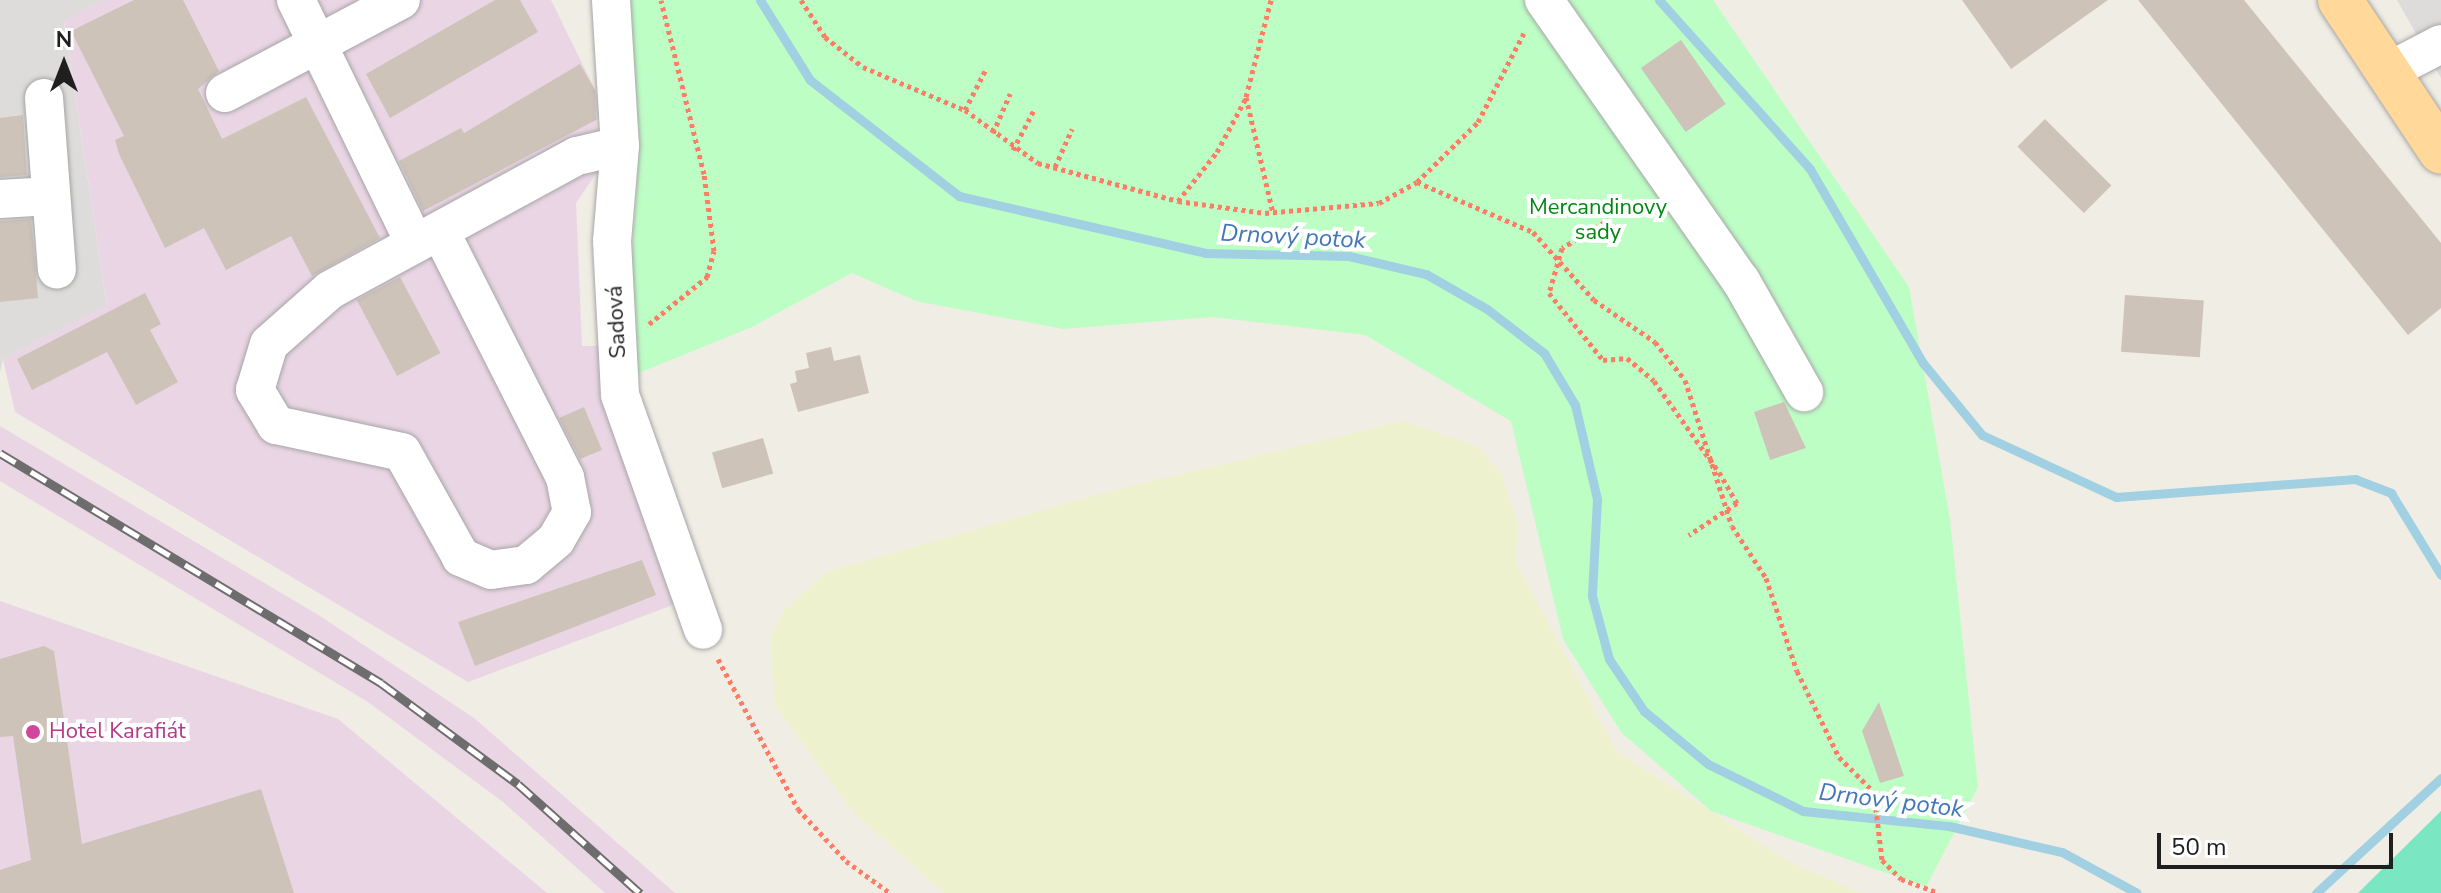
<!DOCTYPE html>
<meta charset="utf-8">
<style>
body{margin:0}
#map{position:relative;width:2441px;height:893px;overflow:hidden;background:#f0ede4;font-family:"Nunito Sans",sans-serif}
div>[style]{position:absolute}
.residential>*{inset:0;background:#dddcdb}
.industrial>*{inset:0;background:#ead5e5}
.farmland>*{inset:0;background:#edf1cd}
.park>*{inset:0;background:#bdfec5}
.pitch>*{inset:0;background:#7ae7c2}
.stream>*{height:9px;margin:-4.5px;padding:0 4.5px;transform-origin:4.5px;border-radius:4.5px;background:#a0d0e2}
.building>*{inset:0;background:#cdc3b9;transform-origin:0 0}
.path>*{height:5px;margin-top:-2.5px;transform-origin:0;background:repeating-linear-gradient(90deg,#ff7d66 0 4px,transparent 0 8px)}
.roads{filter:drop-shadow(0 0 2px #a6a6a6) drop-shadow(0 0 2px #a6a6a6)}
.minor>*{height:38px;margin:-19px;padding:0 19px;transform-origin:19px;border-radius:19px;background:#fff}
.major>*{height:44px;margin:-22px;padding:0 22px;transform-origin:22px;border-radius:22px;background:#ffd89a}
.rail>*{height:9px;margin-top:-4.5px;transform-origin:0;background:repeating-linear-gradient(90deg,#fff 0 18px,#6d6d6d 0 36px);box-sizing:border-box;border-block:2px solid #6d6d6d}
.path-bridge>*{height:5px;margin-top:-2.5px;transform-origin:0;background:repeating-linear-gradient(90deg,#ff7d66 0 4px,transparent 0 8px)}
.dots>*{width:22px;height:22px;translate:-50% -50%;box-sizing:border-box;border:4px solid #fff;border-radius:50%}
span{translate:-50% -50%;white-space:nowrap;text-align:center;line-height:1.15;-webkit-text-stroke:8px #fff;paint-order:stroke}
.park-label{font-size:22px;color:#018812}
.street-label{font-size:22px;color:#1f1f1f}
.hotel-label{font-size:22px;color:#b23c85}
.left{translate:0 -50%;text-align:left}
.water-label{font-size:24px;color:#4277b8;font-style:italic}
.north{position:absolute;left:24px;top:24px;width:80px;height:80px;-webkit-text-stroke:6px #fff;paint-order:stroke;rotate:0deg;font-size:22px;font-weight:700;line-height:32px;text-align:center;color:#1f1f1f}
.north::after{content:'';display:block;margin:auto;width:28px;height:36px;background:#1f1f1f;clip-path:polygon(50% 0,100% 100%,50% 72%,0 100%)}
.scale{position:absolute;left:2157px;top:833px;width:236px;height:36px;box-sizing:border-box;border:4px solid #1f1f1f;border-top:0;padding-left:10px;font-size:24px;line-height:28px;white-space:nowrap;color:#1f1f1f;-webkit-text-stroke:6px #fff;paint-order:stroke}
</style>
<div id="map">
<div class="residential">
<div style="clip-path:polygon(0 0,103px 0,64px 22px,107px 306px,3px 359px,0 372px)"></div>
<div style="clip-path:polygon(2397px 0,2441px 0,2441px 78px)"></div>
</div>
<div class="industrial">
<div style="clip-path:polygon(103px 0,551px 0,607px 114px,595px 121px,604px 162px,576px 203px,582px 346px,602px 346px,678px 603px,468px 682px,15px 412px,3px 359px,107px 305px,64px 21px)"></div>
<div style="clip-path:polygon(0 426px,320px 616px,474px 718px,675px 893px,605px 893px,503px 802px,368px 702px,0 481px)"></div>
<div style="clip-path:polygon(0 601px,338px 719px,547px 893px,0 893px)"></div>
</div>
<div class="farmland">
<div style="clip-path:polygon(1403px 421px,1478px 447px,1502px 475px,1518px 525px,1515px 561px,1617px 752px,1793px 864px,1862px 893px,944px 893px,854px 813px,775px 706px,770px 639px,784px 610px,827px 572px,1107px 492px)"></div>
</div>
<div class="park">
<div style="clip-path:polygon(626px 0,1713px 0,1909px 287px,1950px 519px,1978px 787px,1926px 887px,1711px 811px,1621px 732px,1563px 639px,1511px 421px,1365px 335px,1212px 317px,1063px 329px,916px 301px,852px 273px,752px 327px,624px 379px,637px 183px)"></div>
</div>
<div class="pitch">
<div style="clip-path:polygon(2441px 811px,2441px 893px,2358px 893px)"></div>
</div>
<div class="stream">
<div style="left:760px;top:0;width:94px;rotate:58deg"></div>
<div style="left:810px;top:80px;width:189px;rotate:37.9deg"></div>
<div style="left:959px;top:196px;width:253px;rotate:13deg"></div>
<div style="left:1205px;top:253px;width:144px;rotate:1.2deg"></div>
<div style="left:1349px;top:256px;width:79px;rotate:13.2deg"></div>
<div style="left:1426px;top:274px;width:70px;rotate:29.8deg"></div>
<div style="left:1487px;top:309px;width:72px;rotate:37.7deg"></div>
<div style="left:1544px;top:353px;width:61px;rotate:59.2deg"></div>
<div style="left:1575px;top:405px;width:97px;rotate:76.8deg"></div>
<div style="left:1597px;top:499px;width:97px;rotate:93deg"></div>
<div style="left:1592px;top:596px;width:65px;rotate:74.9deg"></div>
<div style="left:1609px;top:659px;width:63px;rotate:56.1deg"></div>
<div style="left:1644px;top:711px;width:83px;rotate:39.6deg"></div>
<div style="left:1708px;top:764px;width:106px;rotate:26.3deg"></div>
<div style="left:1803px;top:811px;width:147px;rotate:5.9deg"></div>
<div style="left:1949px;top:826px;width:116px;rotate:13deg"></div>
<div style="left:2062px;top:852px;width:85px;rotate:28.7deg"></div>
<div style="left:1659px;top:0;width:227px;rotate:48.2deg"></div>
<div style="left:1810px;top:169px;width:225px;rotate:59.8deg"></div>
<div style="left:1923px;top:363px;width:93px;rotate:50.7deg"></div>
<div style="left:1982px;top:435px;width:148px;rotate:24.8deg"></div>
<div style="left:2116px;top:497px;width:240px;rotate:-4.3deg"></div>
<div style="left:2355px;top:479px;width:39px;rotate:21deg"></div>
<div style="left:2391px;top:493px;width:96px;rotate:58.6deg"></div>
<div style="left:2316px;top:893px;width:170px;rotate:-42.6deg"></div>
</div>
<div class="building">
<div style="clip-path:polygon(134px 0,183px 0,219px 71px,198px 89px,222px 139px,306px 97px,380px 238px,312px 276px,291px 236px,226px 270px,204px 228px,165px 248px,119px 154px,115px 140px,124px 136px,71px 31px)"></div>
<div style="clip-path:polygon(495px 0,520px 0,538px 32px,390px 118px,366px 74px)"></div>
<div style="clip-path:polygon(1962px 0,2108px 0,2011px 69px)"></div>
<div style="clip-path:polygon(2138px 0,2244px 0,2441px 243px,2441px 308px,2408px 335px)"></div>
<div style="left:1681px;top:40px;width:78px;height:49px;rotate:55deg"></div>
<div style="clip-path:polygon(580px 64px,595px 90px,596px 120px,423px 211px,399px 161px,461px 128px,464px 133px)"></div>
<div style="clip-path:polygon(23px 115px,27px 175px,0 177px,0 118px)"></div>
<div style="left:2045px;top:119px;width:94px;height:39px;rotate:45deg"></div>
<div style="clip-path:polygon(31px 219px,38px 298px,0 302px,0 221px)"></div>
<div style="left:400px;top:277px;width:86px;height:49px;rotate:62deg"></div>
<div style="clip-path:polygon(145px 293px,161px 324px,150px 330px,178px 382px,136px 405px,107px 352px,32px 390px,17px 359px)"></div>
<div style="left:2125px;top:295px;width:79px;height:57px;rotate:4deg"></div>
<div style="clip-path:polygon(831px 347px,834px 361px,860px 355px,869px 393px,798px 412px,790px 384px,797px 382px,795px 371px,809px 368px,806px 353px)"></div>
<div style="clip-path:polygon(1784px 402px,1806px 448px,1770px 460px,1754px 412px)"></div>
<div style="clip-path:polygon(584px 407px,602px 450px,580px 459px,559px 418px)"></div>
<div style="left:763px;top:438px;width:37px;height:53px;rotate:74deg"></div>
<div style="clip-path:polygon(642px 560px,656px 595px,475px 666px,458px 622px)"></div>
<div style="clip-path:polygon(44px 646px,54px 651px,82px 844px,261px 789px,294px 893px,0 893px,0 870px,31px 860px,13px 736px,0 737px,0 659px)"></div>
<div style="clip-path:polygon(1879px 702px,1904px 776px,1880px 783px,1862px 731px)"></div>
</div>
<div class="path">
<div style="left:801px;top:0;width:44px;rotate:57deg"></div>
<div style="left:825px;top:37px;width:48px;rotate:38.3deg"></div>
<div style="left:863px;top:67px;width:111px;rotate:22.9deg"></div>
<div style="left:965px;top:110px;width:90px;rotate:36deg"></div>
<div style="left:1038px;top:163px;width:145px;rotate:15.2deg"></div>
<div style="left:1178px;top:201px;width:88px;rotate:7.9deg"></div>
<div style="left:1265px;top:213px;width:114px;rotate:-5deg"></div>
<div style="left:1379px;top:203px;width:43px;rotate:-28.9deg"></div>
<div style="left:1417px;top:182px;width:126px;rotate:23.3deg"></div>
<div style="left:1533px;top:232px;width:91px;rotate:48.1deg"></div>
<div style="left:1594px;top:300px;width:74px;rotate:34.5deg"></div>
<div style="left:1655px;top:342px;width:48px;rotate:51.7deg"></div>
<div style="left:1685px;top:380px;width:153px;rotate:72.2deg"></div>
<div style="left:1732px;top:526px;width:62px;rotate:56.8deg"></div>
<div style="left:1766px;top:578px;width:98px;rotate:71.6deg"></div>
<div style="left:1797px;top:671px;width:96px;rotate:64deg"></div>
<div style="left:1839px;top:757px;width:49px;rotate:45deg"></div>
<div style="left:1874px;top:792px;width:68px;rotate:83.3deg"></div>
<div style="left:1882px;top:860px;width:27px;rotate:45deg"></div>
<div style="left:1901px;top:879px;width:40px;rotate:20.2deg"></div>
<div style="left:1271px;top:0;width:100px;rotate:104.5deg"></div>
<div style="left:1246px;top:97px;width:119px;rotate:76.9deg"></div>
<div style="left:965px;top:110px;width:46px;rotate:-62.9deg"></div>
<div style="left:993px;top:133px;width:43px;rotate:-66.4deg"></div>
<div style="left:1013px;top:150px;width:45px;rotate:-62.3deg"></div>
<div style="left:1055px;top:167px;width:42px;rotate:-65.9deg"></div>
<div style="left:1417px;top:182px;width:86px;rotate:-44.5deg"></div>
<div style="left:1478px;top:122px;width:100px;rotate:-62.7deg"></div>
<div style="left:1178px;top:201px;width:63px;rotate:-51.5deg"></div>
<div style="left:1217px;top:152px;width:61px;rotate:-61.8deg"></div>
<div style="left:649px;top:324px;width:75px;rotate:-39deg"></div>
<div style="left:707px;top:277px;width:27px;rotate:-75deg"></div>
<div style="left:714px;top:251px;width:78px;rotate:-97.4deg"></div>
<div style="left:704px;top:174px;width:179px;rotate:-103.9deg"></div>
<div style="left:718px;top:659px;width:170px;rotate:61.9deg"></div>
<div style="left:798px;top:809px;width:71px;rotate:47.3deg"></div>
<div style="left:846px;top:861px;width:54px;rotate:36deg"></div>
</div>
<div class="roads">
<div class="minor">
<div style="left:296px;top:0;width:271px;rotate:64deg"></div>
<div style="left:611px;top:0;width:146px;rotate:86.5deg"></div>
<div style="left:620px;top:146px;width:95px;rotate:94.8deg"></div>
<div style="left:612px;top:241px;width:154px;rotate:87deg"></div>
<div style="left:620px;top:395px;width:249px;rotate:70.5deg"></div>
<div style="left:1544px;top:0;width:343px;rotate:55deg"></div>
<div style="left:1741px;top:281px;width:128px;rotate:60.4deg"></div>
<div style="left:2391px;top:70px;width:56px;rotate:-27.5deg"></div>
<div style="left:225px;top:93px;width:199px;rotate:-27.9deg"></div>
<div style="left:44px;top:98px;width:172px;rotate:85.7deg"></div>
<div style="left:0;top:199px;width:51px;rotate:-3.4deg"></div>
<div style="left:440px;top:231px;width:276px;rotate:63.1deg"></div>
<div style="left:565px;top:477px;width:36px;rotate:79deg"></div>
<div style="left:572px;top:512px;width:32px;rotate:120deg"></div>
<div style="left:556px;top:540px;width:39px;rotate:140deg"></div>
<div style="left:526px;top:565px;width:35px;rotate:172deg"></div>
<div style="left:491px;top:570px;width:33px;rotate:-157deg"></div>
<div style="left:461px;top:557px;width:120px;rotate:-119.3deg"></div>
<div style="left:402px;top:452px;width:129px;rotate:-167.9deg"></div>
<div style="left:276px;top:425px;width:41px;rotate:-121deg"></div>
<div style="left:255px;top:390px;width:48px;rotate:-73.1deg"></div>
<div style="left:269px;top:344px;width:81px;rotate:-41.5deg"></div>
<div style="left:330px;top:290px;width:281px;rotate:-28.5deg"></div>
<div style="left:577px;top:156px;width:44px;rotate:-13.1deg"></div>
</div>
<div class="major">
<div style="left:2340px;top:0;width:182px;rotate:56.4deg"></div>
</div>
</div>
<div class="rail">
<div style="left:0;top:453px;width:445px;rotate:31.1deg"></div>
<div style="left:381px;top:683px;width:170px;rotate:36.4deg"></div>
<div style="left:518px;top:784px;width:164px;rotate:41.8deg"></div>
</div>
<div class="path-bridge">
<div style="left:1605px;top:222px;width:50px;rotate:148.8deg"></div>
<div style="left:1562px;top:248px;width:47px;rotate:106.1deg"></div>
<div style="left:1549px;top:293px;width:86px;rotate:51.1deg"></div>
<div style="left:1603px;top:360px;width:24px;rotate:-5deg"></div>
<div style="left:1627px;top:358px;width:35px;rotate:40deg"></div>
<div style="left:1654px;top:381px;width:112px;rotate:54.5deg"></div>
<div style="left:1719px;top:472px;width:36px;rotate:60deg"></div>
<div style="left:1737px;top:503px;width:58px;rotate:146.3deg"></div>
</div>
<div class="dots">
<div style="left:33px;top:732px;background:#d1479c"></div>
</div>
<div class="park-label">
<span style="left:1598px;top:220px">Mercandinovy<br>sady</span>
</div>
<div class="street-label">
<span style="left:617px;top:322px;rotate:-93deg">Sadová</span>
</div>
<div class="hotel-label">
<span class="left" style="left:49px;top:732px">Hotel Karafiát</span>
</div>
<div class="water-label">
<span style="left:1293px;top:237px;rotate:3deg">Drnový potok</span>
<span style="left:1891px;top:801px;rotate:7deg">Drnový potok</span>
</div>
<div class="north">N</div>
<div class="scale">50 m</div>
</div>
